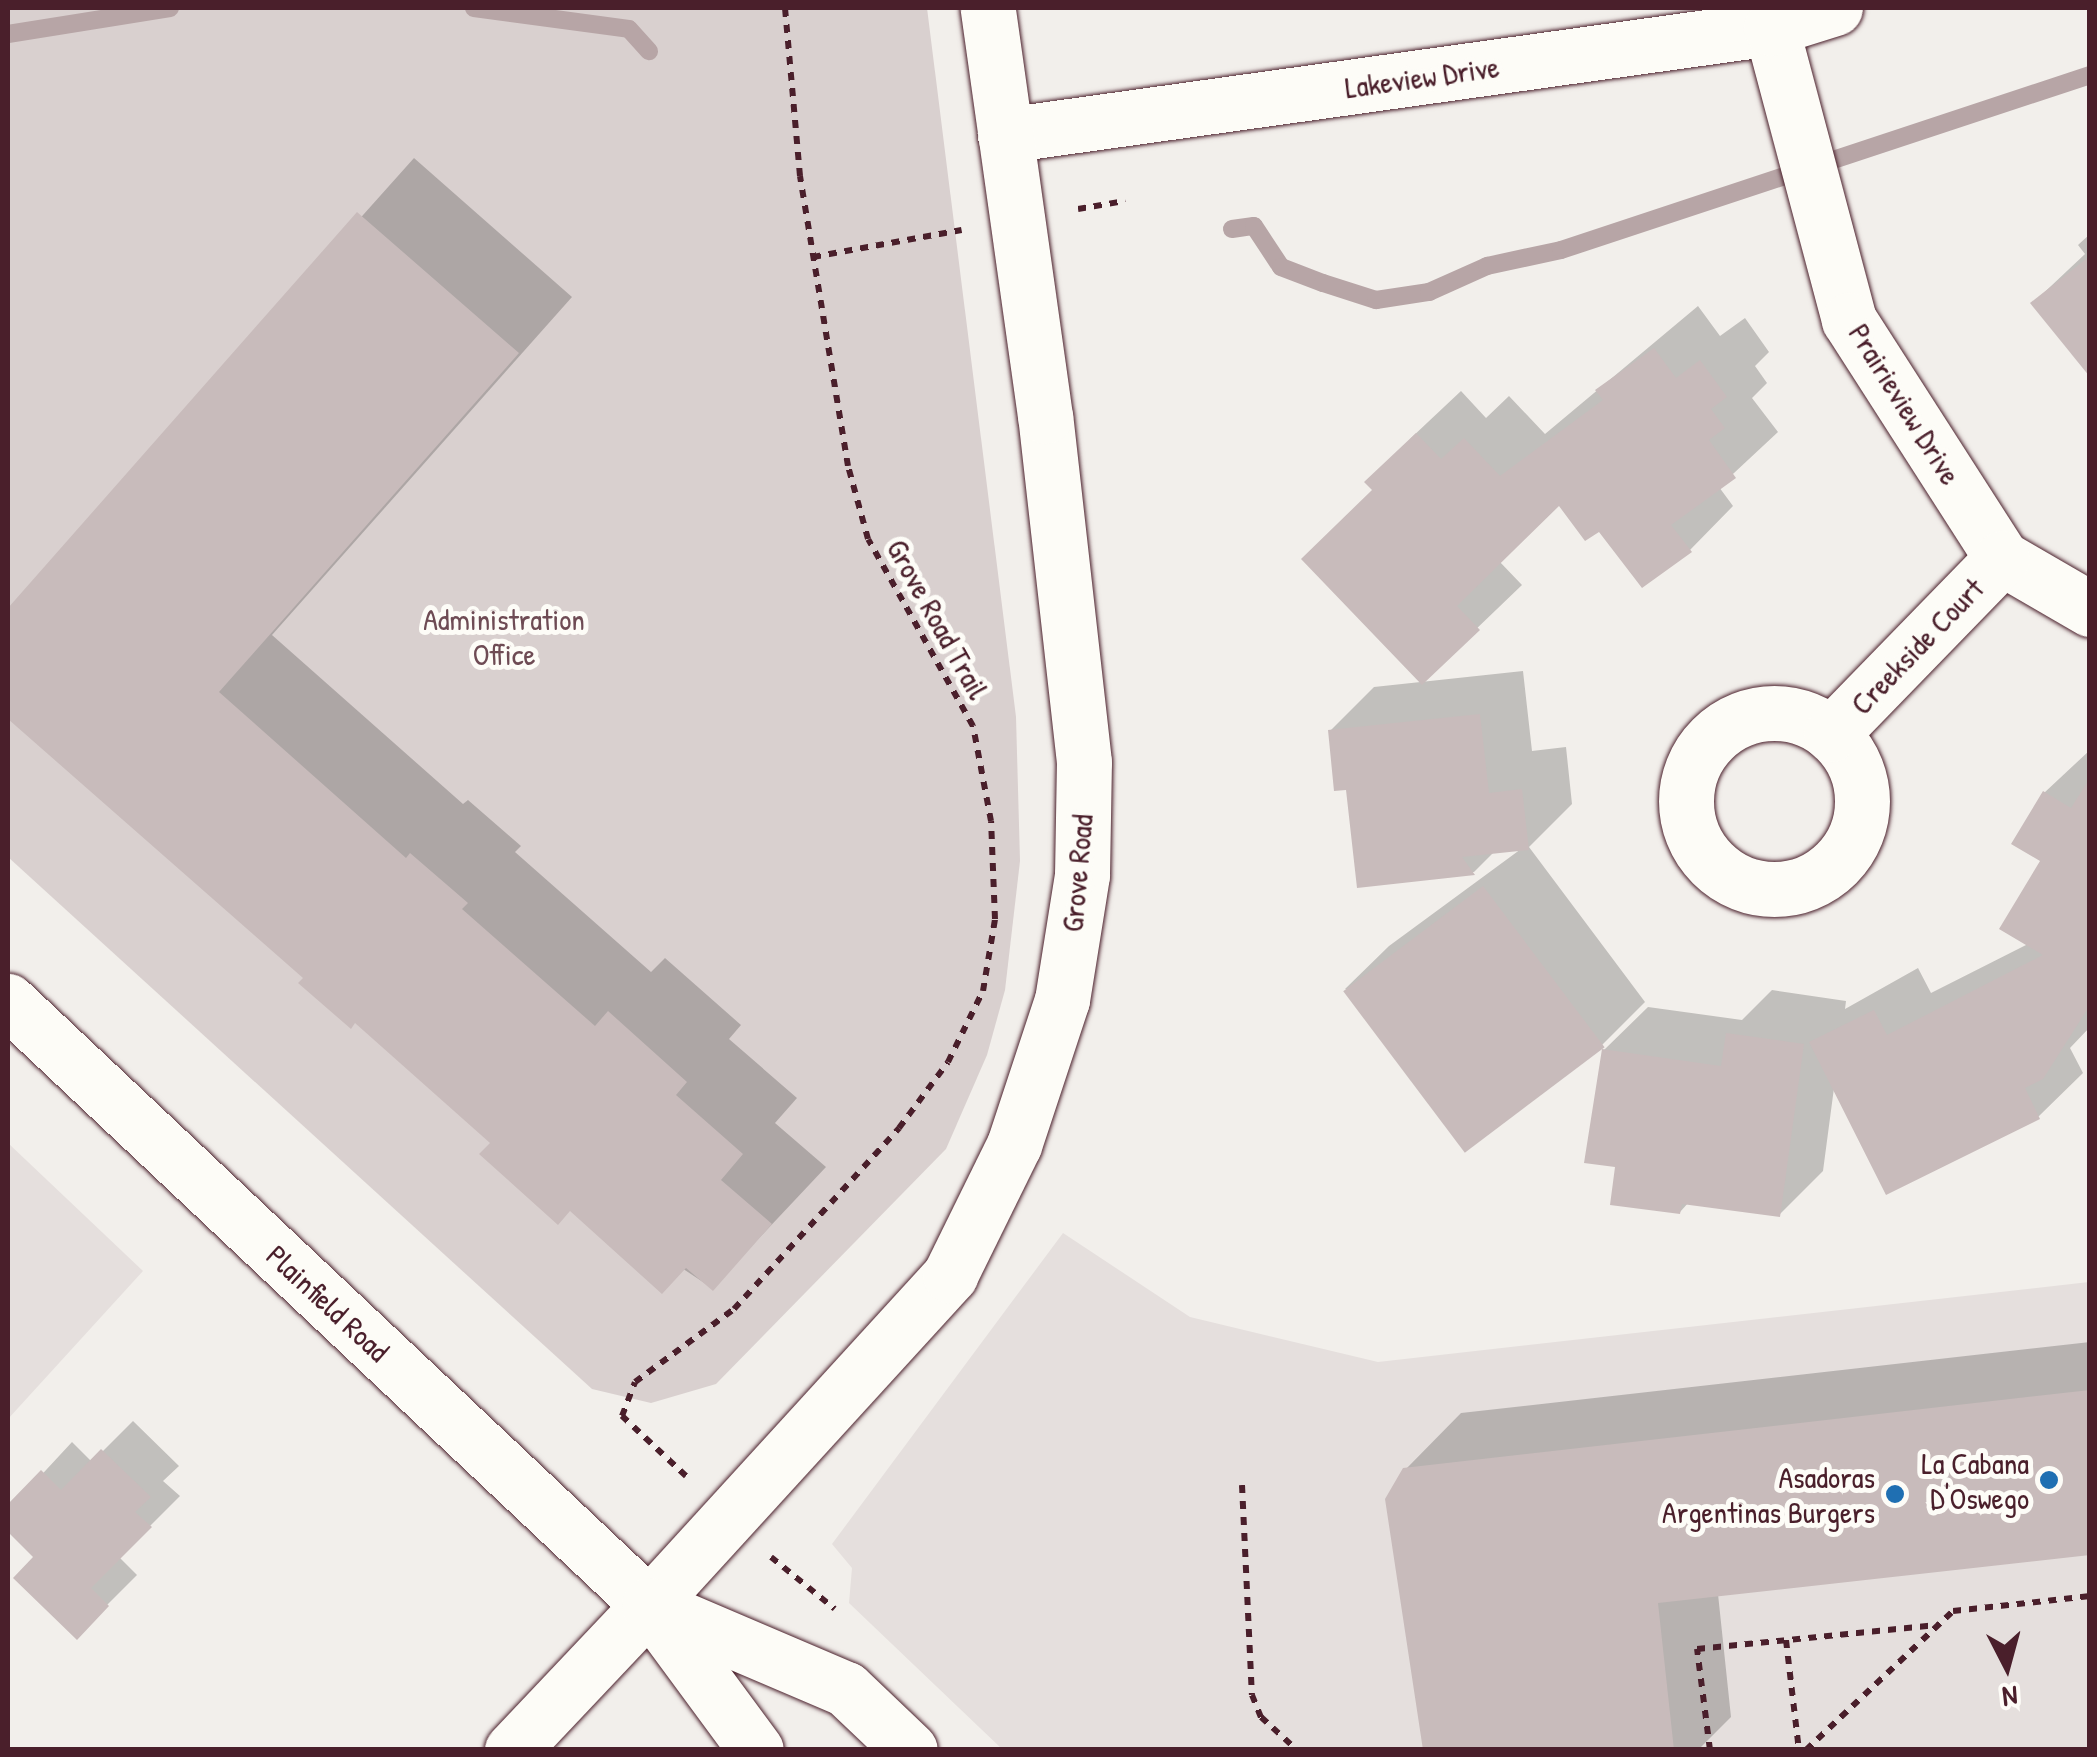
<!DOCTYPE html>
<style>
body{margin:0}
#map{position:relative;width:2097px;height:1757px;overflow:hidden;background:#f2efeb;font-family:"Patrick Hand",sans-serif}
div>[style]{position:absolute}
.built>*{inset:0;background:#e5dfdd}
.green>*{inset:0;background:#d9d0cf}
.shadow>*{inset:0;background:#0003}
.stream>*{height:18px;margin:-9px;padding:0 9px;transform-origin:9px;border-radius:9px;background:#b7a5a6}
.building>*{inset:0;background:#c8bbbb;transform-origin:0 0}
.path>*{height:6px;margin-top:-3px;transform-origin:0;background:repeating-linear-gradient(90deg,#4a1f2b 0 8px,transparent 0 16px)}
.roads{filter:drop-shadow(0 0 2px #4a1f2b) drop-shadow(0 0 2px #4a1f2b)}
.minor>*{height:55px;margin:-27.5px;padding:0 27.5px;transform-origin:27.5px;border-radius:27.5px;background:#fdfcf7}
.minor>.ring{margin:-27.5px;padding:0;box-sizing:content-box;background:none;border:55px solid #fdfcf7;border-radius:50%}
.tertiary>*{height:55px;margin:-27.5px;padding:0 27.5px;transform-origin:27.5px;border-radius:27.5px;background:#fdfcf7}
.secondary>*{height:55px;margin:-27.5px;padding:0 27.5px;transform-origin:27.5px;border-radius:27.5px;background:#fdfcf7}
.dots>*{width:28px;height:28px;translate:-50% -50%;box-sizing:border-box;border:5px solid #fdfcf7;border-radius:50%}
span{translate:-50% -50%;white-space:nowrap;text-align:center;line-height:1.15;-webkit-text-stroke:10px #fdfcf7;paint-order:stroke}
.street-label{font-size:30px;color:#4a1f2b}
.park-label{font-size:30px;color:#6e4b54}
.poi-label{font-size:30px;color:#4a1f2b}
.right{translate:-100% -50%;text-align:right}
.frame{position:absolute;inset:0;border:10px solid #4a1f2b;pointer-events:none}
.north{position:absolute;left:1957px;top:1617px;width:100px;height:100px;-webkit-text-stroke:8px #fdfcf7;paint-order:stroke;rotate:174deg;font-size:28px;font-weight:700;line-height:40px;text-align:center;color:#4a1f2b}
.north::after{content:'';display:block;margin:auto;width:35px;height:45px;background:#4a1f2b;clip-path:polygon(50% 0,100% 100%,50% 72%,0 100%)}
</style>
<div id="map">
<div class="built">
<div style="clip-path:polygon(8px 1143px,143px 1271px,8px 1419px)"></div>
<div style="clip-path:polygon(1063px 1233px,1190px 1317px,1378px 1362px,2089px 1282px,2089px 1749px,1002px 1749px,849px 1603px,852px 1568px,832px 1544px)"></div>
</div>
<div class="green">
<div style="clip-path:polygon(8px 8px,927px 8px,1016px 717px,1020px 861px,1005px 990px,987px 1055px,946px 1149px,716px 1384px,651px 1403px,592px 1389px,8px 857px)"></div>
</div>
<div class="shadow">
<div style="clip-path:polygon(414px 158px,572px 297px,272px 635px,463px 804px,468px 800px,521px 846px,515px 852px,651px 972px,665px 958px,741px 1025px,729px 1039px,797px 1098px,775px 1123px,826px 1167px,712px 1288px,493px 1143px,8px 716px,8px 612px)"></div>
<div style="clip-path:polygon(2090px 234px,2090px 373px,2033px 303px,2085px 254px,2078px 245px)"></div>
<div style="clip-path:polygon(1698px 306px,1720px 336px,1745px 318px,1769px 352px,1755px 366px,1767px 383px,1752px 398px,1778px 432px,1719px 487px,1733px 506px,1690px 550px,1600px 528px,1559px 502px,1499px 561px,1522px 585px,1422px 681px,1375px 489px,1411px 438px,1461px 391px,1486px 418px,1509px 396px,1545px 434px)"></div>
<div style="clip-path:polygon(1523px 671px,1532px 751px,1566px 747px,1572px 804px,1529px 847px,1645px 1002px,1601px 1046px,1345px 989px,1389px 946px,1521px 849px,1494px 852px,1474px 872px,1359px 885px,1348px 787px,1330px 731px,1374px 687px)"></div>
<div style="clip-path:polygon(2090px 750px,2090px 1027px,2070px 1048px,2083px 1073px,2039px 1116px,1887px 1192px,1834px 1088px,1823px 1171px,1779px 1215px,1689px 1202px,1680px 1212px,1618px 1165px,1604px 1050px,1648px 1007px,1742px 1020px,1772px 990px,1846px 1001px,1845px 1009px,1918px 968px,1931px 993px,2028px 944px,2043px 860px,2044px 793px)"></div>
<div style="clip-path:polygon(2090px 1342px,2090px 1552px,1718px 1594px,1731px 1717px,1698px 1750px,1425px 1750px,1405px 1470px,1461px 1413px)"></div>
<div style="clip-path:polygon(133px 1421px,179px 1466px,163px 1481px,180px 1496px,119px 1557px,137px 1575px,76px 1636px,36px 1557px,8px 1528px,8px 1511px,72px 1442px,92px 1462px)"></div>
</div>
<div class="stream">
<div style="left:474px;top:8px;width:156px;rotate:7.7deg"></div>
<div style="left:629px;top:29px;width:30px;rotate:48deg"></div>
<div style="left:8px;top:34px;width:164px;rotate:-9.1deg"></div>
<div style="left:1232px;top:229px;width:22px;rotate:-8deg"></div>
<div style="left:1254px;top:226px;width:49px;rotate:56.6deg"></div>
<div style="left:1281px;top:267px;width:45px;rotate:20.9deg"></div>
<div style="left:1323px;top:283px;width:56px;rotate:17.8deg"></div>
<div style="left:1376px;top:300px;width:54px;rotate:-8.6deg"></div>
<div style="left:1429px;top:292px;width:64px;rotate:-24.1deg"></div>
<div style="left:1487px;top:266px;width:76px;rotate:-12.2deg"></div>
<div style="left:1561px;top:250px;width:557px;rotate:-18.3deg"></div>
</div>
<div class="building">
<div style="clip-path:polygon(357px 212px,519px 353px,219px 692px,406px 858px,410px 853px,468px 903px,462px 909px,595px 1026px,608px 1011px,687px 1082px,676px 1095px,743px 1154px,721px 1180px,772px 1224px,713px 1291px,686px 1268px,662px 1294px,570px 1211px,558px 1225px,479px 1154px,490px 1143px,355px 1023px,351px 1029px,298px 983px,303px 978px,8px 719px,8px 608px)"></div>
<div style="clip-path:polygon(2090px 256px,2090px 377px,2030px 303px)"></div>
<div style="clip-path:polygon(1654px 348px,1676px 378px,1700px 360px,1727px 397px,1711px 409px,1725px 428px,1709px 440px,1736px 478px,1671px 525px,1692px 552px,1642px 588px,1599px 532px,1585px 541px,1559px 506px,1457px 606px,1480px 630px,1422px 685px,1301px 559px,1372px 490px,1364px 482px,1416px 433px,1441px 459px,1464px 438px,1500px 476px,1603px 400px,1595px 390px)"></div>
<div style="clip-path:polygon(1480px 714px,1489px 793px,1522px 789px,1529px 850px,1462px 857px,1475px 875px,1357px 888px,1346px 790px,1334px 791px,1328px 730px)"></div>
<div style="clip-path:polygon(2090px 778px,2090px 1005px,2043px 1079px,2025px 1088px,2040px 1119px,1886px 1195px,1809px 1042px,1874px 1010px,1887px 1035px,2043px 955px,1999px 929px,2040px 861px,2011px 844px,2043px 791px,2071px 808px)"></div>
<div style="left:1483px;top:886px;width:202px;height:175px;rotate:53deg"></div>
<div style="clip-path:polygon(1726px 1033px,1804px 1044px,1780px 1217px,1682px 1204px,1680px 1214px,1610px 1205px,1615px 1167px,1584px 1163px,1602px 1049px,1721px 1066px)"></div>
<div style="clip-path:polygon(2090px 1390px,2090px 1555px,1658px 1603px,1674px 1750px,1423px 1750px,1385px 1499px,1403px 1468px)"></div>
<div style="clip-path:polygon(101px 1449px,151px 1497px,135px 1512px,152px 1527px,91px 1588px,109px 1606px,77px 1640px,13px 1578px,33px 1557px,8px 1532px,8px 1504px,41px 1470px,61px 1490px)"></div>
</div>
<div class="path">
<div style="left:1078px;top:209px;width:48px;rotate:-9.7deg"></div>
<div style="left:813px;top:257px;width:151px;rotate:-10.3deg"></div>
<div style="left:686px;top:1476px;width:88px;rotate:-136.8deg"></div>
<div style="left:622px;top:1416px;width:36px;rotate:-69deg"></div>
<div style="left:635px;top:1382px;width:123px;rotate:-36.4deg"></div>
<div style="left:734px;top:1309px;width:245px;rotate:-47.6deg"></div>
<div style="left:899px;top:1128px;width:82px;rotate:-53.4deg"></div>
<div style="left:948px;top:1062px;width:79px;rotate:-63.8deg"></div>
<div style="left:983px;top:991px;width:73px;rotate:-80.5deg"></div>
<div style="left:995px;top:919px;width:98px;rotate:-92.3deg"></div>
<div style="left:991px;top:821px;width:97px;rotate:-100.7deg"></div>
<div style="left:973px;top:726px;width:214px;rotate:-119.3deg"></div>
<div style="left:868px;top:539px;width:76px;rotate:-105.3deg"></div>
<div style="left:848px;top:466px;width:294px;rotate:-99.4deg"></div>
<div style="left:800px;top:176px;width:169px;rotate:-95.1deg"></div>
<div style="left:1242px;top:1485px;width:210px;rotate:87.3deg"></div>
<div style="left:1252px;top:1695px;width:24px;rotate:68deg"></div>
<div style="left:1261px;top:1717px;width:49px;rotate:42.5deg"></div>
<div style="left:771px;top:1557px;width:82px;rotate:39.1deg"></div>
<div style="left:1786px;top:1640px;width:111px;rotate:83.3deg"></div>
<div style="left:1710px;top:1750px;width:102px;rotate:-97.3deg"></div>
<div style="left:1697px;top:1649px;width:241px;rotate:-5.7deg"></div>
<div style="left:1806px;top:1750px;width:202px;rotate:-43.4deg"></div>
<div style="left:1953px;top:1611px;width:138px;rotate:-6.2deg"></div>
</div>
<div class="roads">
<div class="minor">
<div style="left:1766px;top:8px;width:323px;rotate:75.1deg"></div>
<div style="left:1849px;top:320px;width:283px;rotate:57.3deg"></div>
<div style="left:2002px;top:558px;width:102px;rotate:30.1deg"></div>
<div style="left:1005px;top:135px;width:773px;rotate:-7.95deg"></div>
<div style="left:1771px;top:28px;width:67px;rotate:-17.4deg"></div>
<div class="ring" style="left:1686px;top:713px;width:121px;height:121px"></div>
<div style="left:1831px;top:734px;width:245px;rotate:-45.8deg"></div>
<div style="left:512px;top:1750px;width:199px;rotate:-46.6deg"></div>
</div>
<div class="tertiary">
<div style="left:649px;top:1605px;width:447px;rotate:-47.6deg"></div>
<div style="left:950px;top:1275px;width:145px;rotate:-63.8deg"></div>
<div style="left:1014px;top:1145px;width:153px;rotate:-71.7deg"></div>
<div style="left:1062px;top:1000px;width:127px;rotate:-80.9deg"></div>
<div style="left:1082px;top:875px;width:113px;rotate:-89deg"></div>
<div style="left:1084px;top:762px;width:348px;rotate:-96.4deg"></div>
<div style="left:1045px;top:416px;width:412px;rotate:-98deg"></div>
</div>
<div class="secondary">
<div style="left:8px;top:1001px;width:881px;rotate:43.3deg"></div>
<div style="left:649px;top:1605px;width:180px;rotate:53.6deg"></div>
<div style="left:649px;top:1605px;width:214px;rotate:23.1deg"></div>
<div style="left:846px;top:1689px;width:88px;rotate:43.6deg"></div>
</div>
</div>
<div class="dots">
<div style="left:2049px;top:1480px;background:#1f6fb2"></div>
<div style="left:1895px;top:1494px;background:#1f6fb2"></div>
</div>
<div class="street-label">
<span style="left:1422px;top:77px;rotate:-8deg">Lakeview Drive</span>
<span style="left:1905px;top:404px;rotate:58deg">Prairieview Drive</span>
<span style="left:938px;top:619px;rotate:61deg">Grove Road Trail</span>
<span style="left:1917px;top:646px;rotate:-46deg">Creekside Court</span>
<span style="left:1077px;top:873px;rotate:-85deg">Grove Road</span>
<span style="left:328px;top:1303px;rotate:43deg">Plainfield Road</span>
</div>
<div class="park-label">
<span style="left:504px;top:636px">Administration<br>Office</span>
</div>
<div class="poi-label">
<span class="right" style="left:2029px;top:1480px">La Cabana<br>D'Oswego</span>
<span class="right" style="left:1875px;top:1494px">Asadoras<br>Argentinas Burgers</span>
</div>
<div class="frame"></div>
<div class="north">N</div>
</div>
